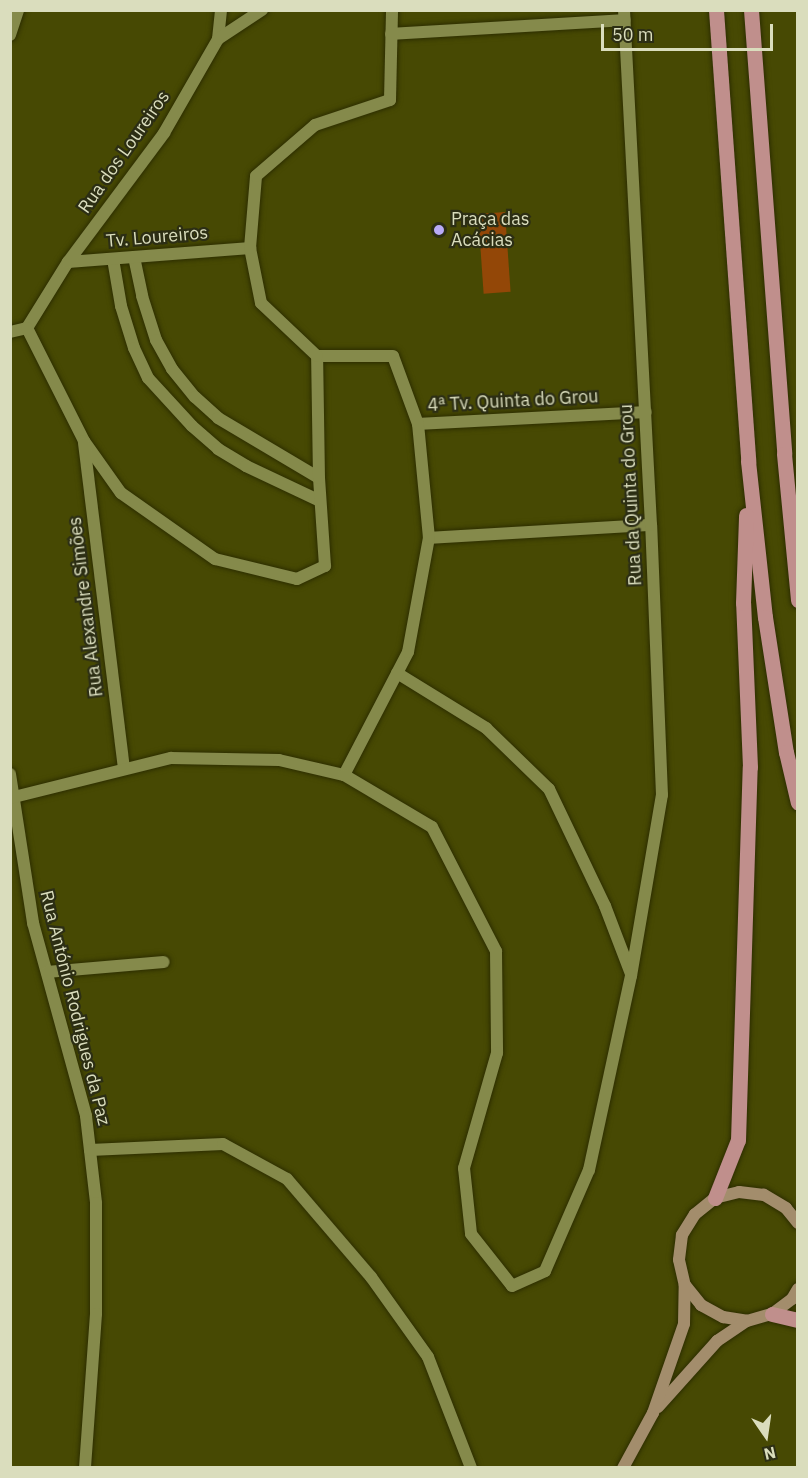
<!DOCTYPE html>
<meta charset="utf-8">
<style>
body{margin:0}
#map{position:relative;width:808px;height:1478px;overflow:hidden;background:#474903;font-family:"IBM Plex Sans",sans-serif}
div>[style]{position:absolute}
.green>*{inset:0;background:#934707;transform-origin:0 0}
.roads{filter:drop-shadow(0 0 2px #2d2e00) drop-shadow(0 0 2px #2d2e00)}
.street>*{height:12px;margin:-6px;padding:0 6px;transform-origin:6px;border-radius:6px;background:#858a4b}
.secondary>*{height:12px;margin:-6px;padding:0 6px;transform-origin:6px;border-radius:6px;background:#a38d6c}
.primary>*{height:15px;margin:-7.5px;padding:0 7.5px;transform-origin:7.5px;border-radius:7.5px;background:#c08f8c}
.dots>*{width:16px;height:16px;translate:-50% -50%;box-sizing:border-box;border:3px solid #2c2e14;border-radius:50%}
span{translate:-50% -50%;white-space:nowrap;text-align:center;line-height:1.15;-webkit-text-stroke:4.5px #2c2e14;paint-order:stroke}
.street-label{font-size:18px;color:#daddbd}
.poi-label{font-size:18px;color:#daddbd}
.left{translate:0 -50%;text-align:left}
.frame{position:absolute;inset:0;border:12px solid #daddbd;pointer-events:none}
.north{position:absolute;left:736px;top:1406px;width:60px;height:60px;-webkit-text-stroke:4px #2c2e14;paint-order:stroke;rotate:167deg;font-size:16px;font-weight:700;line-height:24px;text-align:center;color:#daddbd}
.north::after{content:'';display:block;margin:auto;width:21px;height:27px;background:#daddbd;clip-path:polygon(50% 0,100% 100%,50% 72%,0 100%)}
.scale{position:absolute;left:601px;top:24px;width:172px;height:27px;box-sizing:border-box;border:3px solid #daddbd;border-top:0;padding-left:8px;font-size:18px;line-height:21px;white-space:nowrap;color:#daddbd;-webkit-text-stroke:4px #2c2e14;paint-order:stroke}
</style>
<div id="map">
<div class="green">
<div style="left:505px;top:212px;width:80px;height:27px;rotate:86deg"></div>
</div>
<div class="roads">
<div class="street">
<div style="left:391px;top:34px;width:234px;rotate:-3.4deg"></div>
<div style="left:10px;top:35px;width:26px;rotate:-72deg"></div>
<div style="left:218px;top:39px;width:29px;rotate:-84deg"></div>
<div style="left:134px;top:257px;width:40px;rotate:78deg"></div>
<div style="left:142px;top:296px;width:46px;rotate:72.3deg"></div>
<div style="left:156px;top:340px;width:33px;rotate:61deg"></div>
<div style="left:172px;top:369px;width:36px;rotate:51deg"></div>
<div style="left:195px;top:397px;width:31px;rotate:42deg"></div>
<div style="left:218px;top:418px;width:117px;rotate:30.7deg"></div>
<div style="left:113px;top:259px;width:48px;rotate:80.3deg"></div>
<div style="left:121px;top:306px;width:44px;rotate:72.8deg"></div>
<div style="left:134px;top:348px;width:33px;rotate:65deg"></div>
<div style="left:148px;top:378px;width:65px;rotate:47.5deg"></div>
<div style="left:192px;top:426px;width:35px;rotate:41deg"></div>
<div style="left:218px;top:449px;width:33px;rotate:31deg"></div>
<div style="left:246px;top:466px;width:82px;rotate:25.3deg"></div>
<div style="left:68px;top:262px;width:183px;rotate:-4.4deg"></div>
<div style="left:27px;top:328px;width:78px;rotate:-58.2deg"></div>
<div style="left:68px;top:262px;width:161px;rotate:-53.3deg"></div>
<div style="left:164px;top:133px;width:108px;rotate:-60.1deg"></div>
<div style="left:218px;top:39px;width:53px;rotate:-33.4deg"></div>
<div style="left:10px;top:332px;width:17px;rotate:-13deg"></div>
<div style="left:27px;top:328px;width:127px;rotate:63.2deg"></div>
<div style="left:84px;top:441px;width:64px;rotate:54.6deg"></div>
<div style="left:121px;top:493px;width:115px;rotate:35.1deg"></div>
<div style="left:215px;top:559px;width:84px;rotate:13.7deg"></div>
<div style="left:297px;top:579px;width:31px;rotate:-25deg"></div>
<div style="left:325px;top:566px;width:88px;rotate:-93.9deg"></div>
<div style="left:319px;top:478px;width:122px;rotate:-90.9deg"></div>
<div style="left:418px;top:424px;width:228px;rotate:-3deg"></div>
<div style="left:84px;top:443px;width:328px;rotate:83deg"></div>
<div style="left:429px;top:538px;width:222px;rotate:-3.4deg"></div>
<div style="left:397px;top:673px;width:105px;rotate:31.7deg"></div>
<div style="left:486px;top:728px;width:88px;rotate:44.1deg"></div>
<div style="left:549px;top:789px;width:130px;rotate:64.4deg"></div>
<div style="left:605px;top:906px;width:73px;rotate:69.1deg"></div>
<div style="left:10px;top:774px;width:151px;rotate:81.2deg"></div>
<div style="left:33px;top:923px;width:200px;rotate:74.6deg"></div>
<div style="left:86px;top:1116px;width:88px;rotate:83.4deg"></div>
<div style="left:96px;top:1203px;width:111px;rotate:90deg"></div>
<div style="left:96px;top:1314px;width:154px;rotate:94.1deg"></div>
<div style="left:344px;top:775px;width:139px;rotate:-62.5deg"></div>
<div style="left:408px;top:652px;width:116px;rotate:-79.6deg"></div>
<div style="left:429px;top:538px;width:115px;rotate:-95.5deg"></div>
<div style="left:418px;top:424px;width:72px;rotate:-110.2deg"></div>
<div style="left:393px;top:356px;width:76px;rotate:180deg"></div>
<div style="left:317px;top:356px;width:77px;rotate:-136.6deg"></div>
<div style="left:261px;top:303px;width:56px;rotate:-101.3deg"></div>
<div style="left:250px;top:248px;width:72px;rotate:-85.2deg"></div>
<div style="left:256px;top:176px;width:78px;rotate:-40.8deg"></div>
<div style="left:315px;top:125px;width:79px;rotate:-18.4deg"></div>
<div style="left:390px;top:100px;width:90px;rotate:-88.7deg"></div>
<div style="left:10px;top:798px;width:166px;rotate:-14deg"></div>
<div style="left:171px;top:758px;width:108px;rotate:1.1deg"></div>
<div style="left:279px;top:760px;width:67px;rotate:13deg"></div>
<div style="left:344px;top:775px;width:102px;rotate:30.6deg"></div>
<div style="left:432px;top:827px;width:140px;rotate:62.7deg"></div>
<div style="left:496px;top:951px;width:102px;rotate:89.4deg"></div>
<div style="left:497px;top:1053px;width:120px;rotate:106deg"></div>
<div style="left:464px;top:1168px;width:66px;rotate:83.9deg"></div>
<div style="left:471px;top:1234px;width:66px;rotate:51.7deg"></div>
<div style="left:512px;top:1286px;width:36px;rotate:-24deg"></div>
<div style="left:545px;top:1271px;width:110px;rotate:-66.5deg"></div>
<div style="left:589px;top:1170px;width:198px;rotate:-77.8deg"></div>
<div style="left:631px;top:976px;width:184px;rotate:-80.3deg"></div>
<div style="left:662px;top:795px;width:270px;rotate:-92.3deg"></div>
<div style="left:651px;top:525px;width:516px;rotate:-93deg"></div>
<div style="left:47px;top:972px;width:117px;rotate:-4.9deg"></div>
<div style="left:90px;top:1150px;width:133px;rotate:-2.6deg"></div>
<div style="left:223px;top:1144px;width:73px;rotate:28.7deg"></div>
<div style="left:287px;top:1179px;width:129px;rotate:49.4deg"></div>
<div style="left:371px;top:1277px;width:98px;rotate:54.5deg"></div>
<div style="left:428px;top:1357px;width:119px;rotate:68.8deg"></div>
</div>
<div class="secondary">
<div style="left:798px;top:1223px;width:19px;rotate:-129deg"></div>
<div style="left:786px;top:1208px;width:26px;rotate:-149deg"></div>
<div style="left:764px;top:1195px;width:25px;rotate:-173deg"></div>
<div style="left:739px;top:1192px;width:25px;rotate:166deg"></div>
<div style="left:715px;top:1198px;width:26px;rotate:141deg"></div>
<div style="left:695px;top:1214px;width:25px;rotate:122deg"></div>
<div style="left:682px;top:1235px;width:25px;rotate:97deg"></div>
<div style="left:679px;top:1260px;width:26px;rotate:77deg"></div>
<div style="left:685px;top:1285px;width:26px;rotate:51deg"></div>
<div style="left:701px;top:1305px;width:25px;rotate:29deg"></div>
<div style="left:723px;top:1317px;width:24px;rotate:9deg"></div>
<div style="left:747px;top:1321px;width:26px;rotate:-16deg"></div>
<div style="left:772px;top:1314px;width:25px;rotate:-37deg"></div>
<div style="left:792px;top:1299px;width:12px;rotate:-59deg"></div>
<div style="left:658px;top:1407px;width:89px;rotate:-48.2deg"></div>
<div style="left:717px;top:1341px;width:36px;rotate:-34deg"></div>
<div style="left:623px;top:1468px;width:63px;rotate:-61.4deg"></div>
<div style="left:653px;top:1413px;width:94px;rotate:-70.8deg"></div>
<div style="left:684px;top:1324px;width:39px;rotate:-89deg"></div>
</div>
<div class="primary">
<div style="left:716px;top:10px;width:452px;rotate:85.9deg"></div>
<div style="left:748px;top:461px;width:157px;rotate:83.8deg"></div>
<div style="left:765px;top:617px;width:137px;rotate:81.2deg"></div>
<div style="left:786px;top:752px;width:52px;rotate:76.8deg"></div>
<div style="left:751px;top:10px;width:445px;rotate:85.7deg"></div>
<div style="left:784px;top:454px;width:147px;rotate:84.5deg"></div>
<div style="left:715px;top:1198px;width:62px;rotate:-68.4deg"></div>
<div style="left:738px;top:1140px;width:373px;rotate:-88.2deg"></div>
<div style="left:750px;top:767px;width:164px;rotate:-92.4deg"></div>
<div style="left:743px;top:603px;width:88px;rotate:-88deg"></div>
<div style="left:772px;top:1314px;width:27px;rotate:13deg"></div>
</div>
</div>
<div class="dots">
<div style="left:439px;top:230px;background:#b9abf7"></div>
</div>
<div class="street-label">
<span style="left:124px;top:152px;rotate:-55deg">Rua dos Loureiros</span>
<span style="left:157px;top:237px;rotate:-5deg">Tv. Loureiros</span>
<span style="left:513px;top:401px;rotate:-3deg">4ª Tv. Quinta do Grou</span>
<span style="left:631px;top:495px;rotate:-93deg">Rua da Quinta do Grou</span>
<span style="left:86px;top:607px;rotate:-97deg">Rua Alexandre Simões</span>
<span style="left:75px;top:1008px;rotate:76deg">Rua António Rodrigues da Paz</span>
</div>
<div class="poi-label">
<span class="left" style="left:451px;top:230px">Praça das<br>Acácias</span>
</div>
<div class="frame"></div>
<div class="north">N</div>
<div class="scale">50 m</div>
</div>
